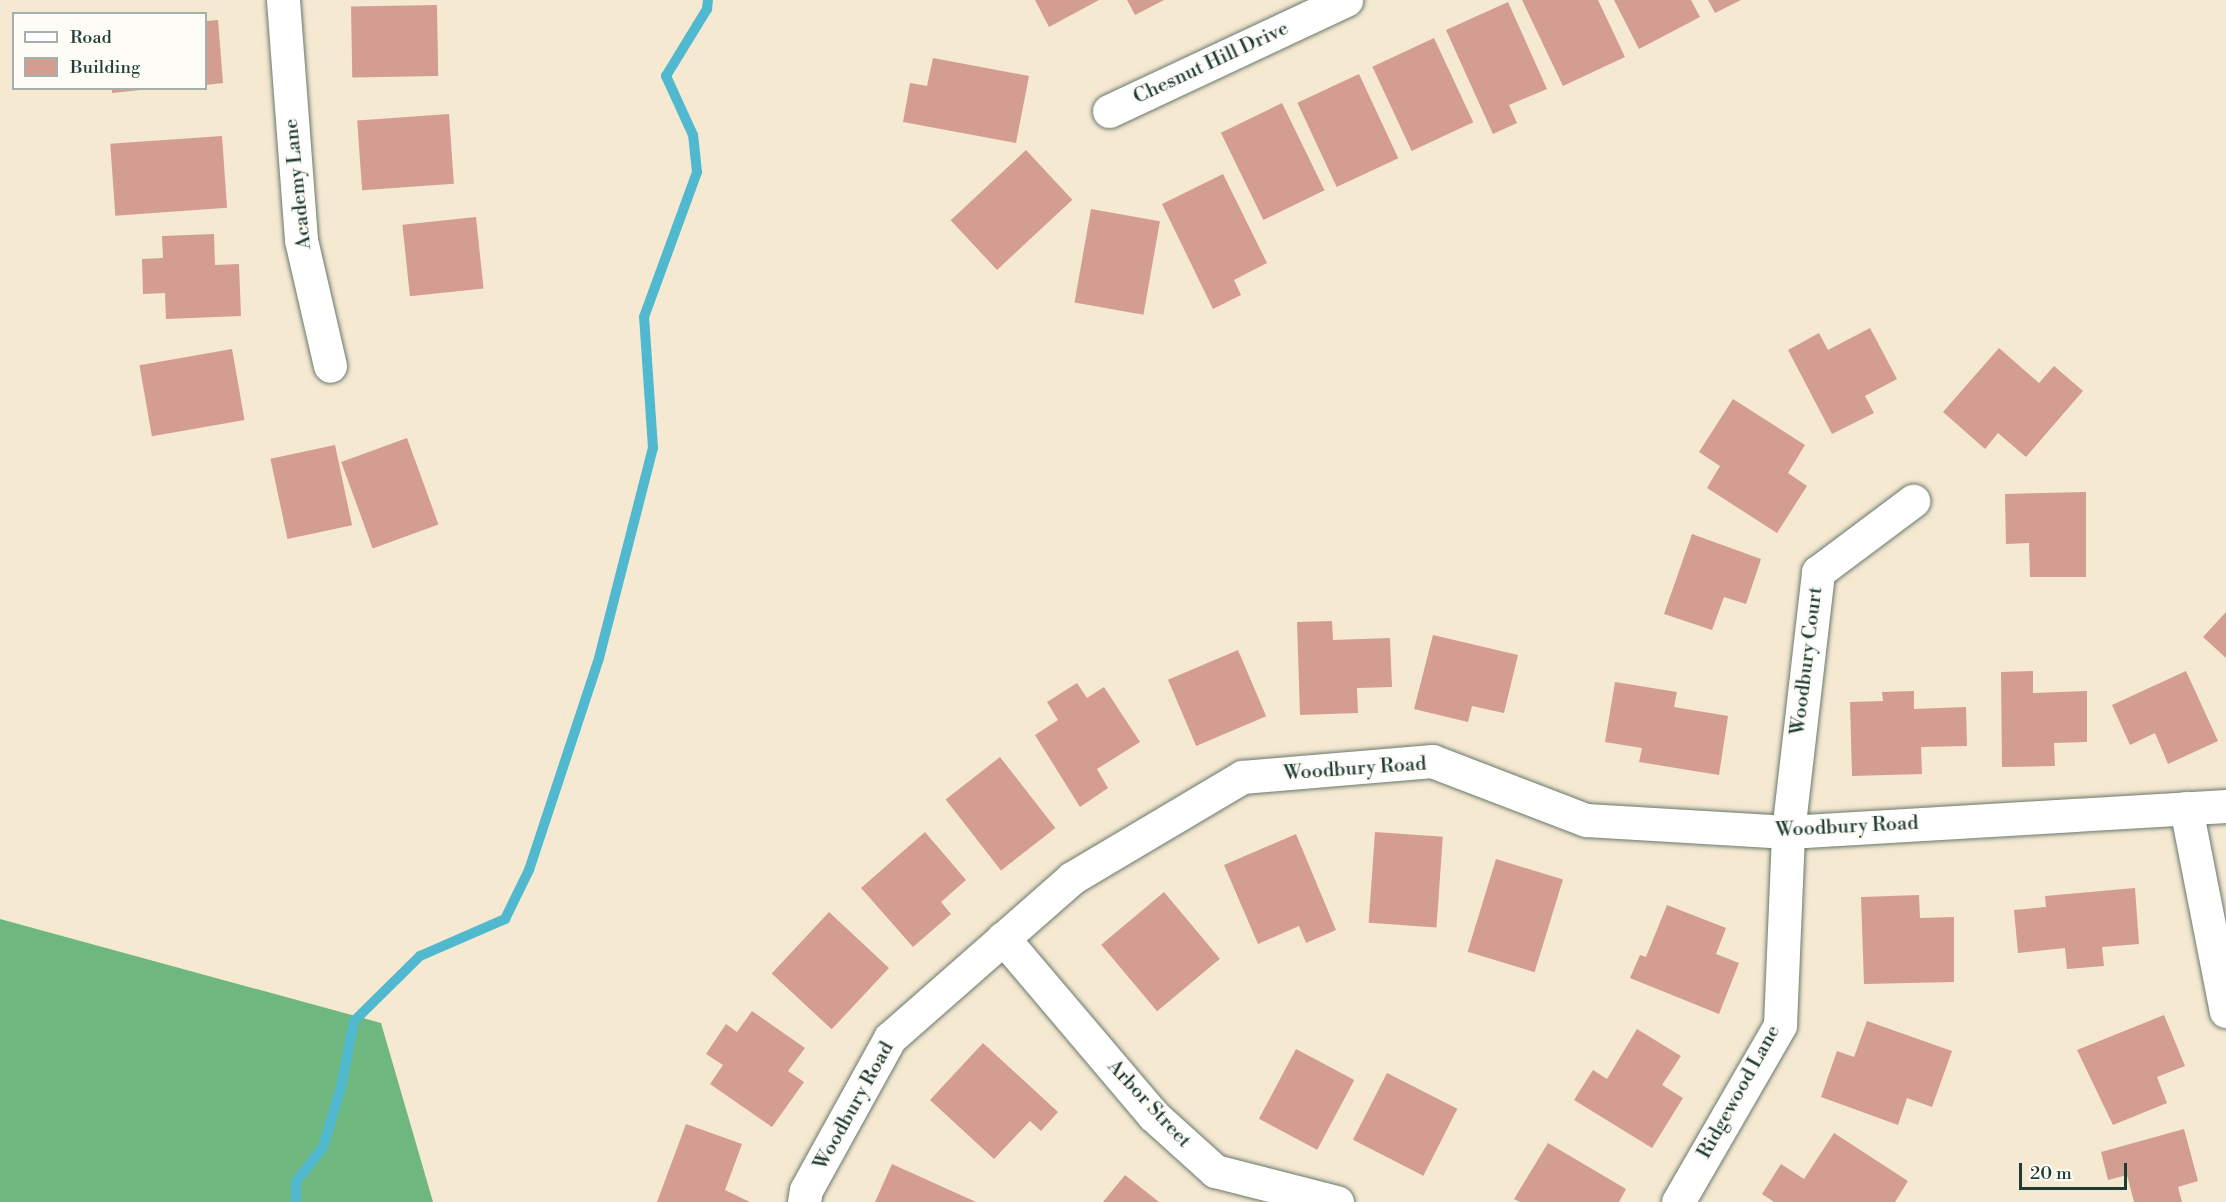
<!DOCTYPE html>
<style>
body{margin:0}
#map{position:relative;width:2226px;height:1202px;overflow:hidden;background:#f5e9d2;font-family:"Libre Bodoni",serif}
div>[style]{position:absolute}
.forest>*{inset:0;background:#6eb77e}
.stream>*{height:10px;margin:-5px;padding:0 5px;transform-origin:5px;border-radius:5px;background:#51b9cf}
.building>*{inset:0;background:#d49d92;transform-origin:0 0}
.roads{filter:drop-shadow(0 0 2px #6a796b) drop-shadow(0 0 2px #6a796b)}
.street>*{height:33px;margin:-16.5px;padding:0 16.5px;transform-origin:16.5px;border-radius:16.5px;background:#fff}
span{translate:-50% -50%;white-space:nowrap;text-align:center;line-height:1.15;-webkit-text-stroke:5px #fdfcf7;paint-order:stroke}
.street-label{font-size:20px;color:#1f3d34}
.legend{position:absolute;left:12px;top:12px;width:195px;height:78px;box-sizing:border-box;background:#fdfcf7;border:2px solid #a4b0a9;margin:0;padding:8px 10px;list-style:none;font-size:18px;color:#1f3d34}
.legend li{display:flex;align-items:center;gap:12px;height:30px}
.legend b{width:30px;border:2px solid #a4b0a9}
.scale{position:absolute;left:2019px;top:1163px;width:108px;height:27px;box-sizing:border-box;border:3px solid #1f3d34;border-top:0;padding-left:8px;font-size:18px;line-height:21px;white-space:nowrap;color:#1f3d34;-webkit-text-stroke:4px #fdfcf7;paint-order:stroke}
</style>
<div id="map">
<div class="forest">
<div style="clip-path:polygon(0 919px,381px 1023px,433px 1202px,0 1202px)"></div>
</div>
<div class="stream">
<div style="left:296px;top:1202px;width:20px;rotate:-90deg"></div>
<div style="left:296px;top:1182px;width:44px;rotate:-52.4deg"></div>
<div style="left:323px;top:1147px;width:63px;rotate:-73.3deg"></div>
<div style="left:341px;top:1087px;width:67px;rotate:-78.9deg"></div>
<div style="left:354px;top:1021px;width:93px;rotate:-44.6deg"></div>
<div style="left:420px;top:956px;width:93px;rotate:-23.5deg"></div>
<div style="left:505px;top:919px;width:55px;rotate:-63.9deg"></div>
<div style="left:529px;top:870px;width:223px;rotate:-71.7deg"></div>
<div style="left:599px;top:658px;width:217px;rotate:-75.6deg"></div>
<div style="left:653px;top:448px;width:131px;rotate:-93.9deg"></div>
<div style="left:644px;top:317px;width:154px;rotate:-69.9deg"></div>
<div style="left:697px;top:172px;width:37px;rotate:-96deg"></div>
<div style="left:693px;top:135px;width:65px;rotate:-114.6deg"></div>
<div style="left:666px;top:76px;width:79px;rotate:-58.5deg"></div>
<div style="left:707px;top:9px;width:9px;rotate:-84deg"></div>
</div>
<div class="building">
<div style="clip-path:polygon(1035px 0,1099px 0,1049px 27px)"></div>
<div style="clip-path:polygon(1127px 0,1164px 0,1135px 15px)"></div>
<div style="clip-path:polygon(1522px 0,1598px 0,1625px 57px,1563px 86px)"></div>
<div style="clip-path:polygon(1614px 0,1691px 0,1700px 17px,1639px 49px)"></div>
<div style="clip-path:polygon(1708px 0,1741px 0,1715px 13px)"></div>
<div style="clip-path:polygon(1508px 2px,1547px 89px,1509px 105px,1517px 123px,1493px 134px,1446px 30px)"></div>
<div style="left:437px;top:5px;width:71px;height:86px;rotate:89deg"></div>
<div style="clip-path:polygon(218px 20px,223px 83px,206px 85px,206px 21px)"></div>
<div style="left:1434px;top:38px;width:93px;height:68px;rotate:65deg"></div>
<div style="clip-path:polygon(933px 58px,1029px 76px,1016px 143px,903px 122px,910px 83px,927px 86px)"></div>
<div style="left:1359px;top:74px;width:93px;height:68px;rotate:65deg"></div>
<div style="clip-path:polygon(112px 88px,140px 88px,140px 90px,112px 93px)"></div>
<div style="left:1282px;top:103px;width:97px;height:68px;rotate:64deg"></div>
<div style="left:449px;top:114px;width:70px;height:92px;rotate:86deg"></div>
<div style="left:222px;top:136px;width:72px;height:112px;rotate:86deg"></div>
<div style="left:1026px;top:150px;width:68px;height:103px;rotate:47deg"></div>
<div style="clip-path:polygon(1223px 174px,1267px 263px,1234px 280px,1241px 295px,1213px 309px,1162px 204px)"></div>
<div style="left:1091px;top:209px;width:70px;height:95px;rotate:10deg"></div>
<div style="left:476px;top:217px;width:72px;height:74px;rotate:84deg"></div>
<div style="clip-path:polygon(214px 234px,215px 265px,239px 264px,241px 316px,166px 319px,165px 293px,143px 294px,142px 259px,163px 258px,162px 236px)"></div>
<div style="clip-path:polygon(1870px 328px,1897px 379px,1865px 396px,1874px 413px,1832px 434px,1788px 350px,1819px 333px,1828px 350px)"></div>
<div style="clip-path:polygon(1999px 348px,2039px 383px,2054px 366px,2083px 391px,2026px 457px,1998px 433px,1985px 449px,1943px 412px)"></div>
<div style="left:232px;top:349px;width:72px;height:94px;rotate:80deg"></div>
<div style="clip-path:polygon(1733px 399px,1805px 445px,1788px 473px,1807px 486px,1777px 533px,1707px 488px,1720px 466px,1699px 452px)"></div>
<div style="left:407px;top:438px;width:92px;height:70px;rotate:70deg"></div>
<div style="left:335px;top:445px;width:82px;height:66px;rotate:78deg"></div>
<div style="clip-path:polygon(2086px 492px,2086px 577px,2030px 577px,2029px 543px,2006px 544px,2005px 494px)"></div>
<div style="clip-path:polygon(1692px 534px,1761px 559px,1746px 604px,1724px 597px,1712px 630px,1664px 614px)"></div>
<div style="clip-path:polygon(2226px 612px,2226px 658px,2203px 637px)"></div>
<div style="clip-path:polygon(1332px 621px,1333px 640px,1390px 638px,1392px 687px,1357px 688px,1358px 713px,1300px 715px,1297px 622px)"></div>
<div style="clip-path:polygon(1433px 635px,1518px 655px,1504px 713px,1472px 706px,1468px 722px,1414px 709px)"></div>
<div style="left:1238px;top:650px;width:72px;height:76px;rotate:67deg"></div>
<div style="clip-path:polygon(2033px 671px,2033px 693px,2087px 691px,2087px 742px,2054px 743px,2055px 766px,2002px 767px,2001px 672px)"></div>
<div style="clip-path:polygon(2186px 671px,2218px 741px,2168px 764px,2155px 733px,2130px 745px,2112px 705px)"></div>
<div style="clip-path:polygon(1615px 682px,1677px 692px,1674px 707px,1728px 716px,1719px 775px,1639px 762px,1642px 748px,1605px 742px)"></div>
<div style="clip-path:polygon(1077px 683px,1087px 698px,1104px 687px,1140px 742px,1097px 769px,1108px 788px,1080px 807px,1035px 735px,1058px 720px,1047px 702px)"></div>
<div style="clip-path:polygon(1914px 691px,1914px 709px,1966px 707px,1967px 746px,1921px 747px,1922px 774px,1852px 776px,1850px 702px,1883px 701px,1882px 692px)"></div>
<div style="left:1000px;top:757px;width:90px;height:69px;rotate:52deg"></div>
<div style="clip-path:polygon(925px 832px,966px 880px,941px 902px,951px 914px,913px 947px,861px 888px)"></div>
<div style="left:1375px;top:832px;width:68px;height:91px;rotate:4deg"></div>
<div style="clip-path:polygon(1296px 834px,1336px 930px,1306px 943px,1299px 926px,1258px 944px,1224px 865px)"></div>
<div style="left:1496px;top:859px;width:70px;height:97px;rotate:17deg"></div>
<div style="clip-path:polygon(2135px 888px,2139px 944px,2102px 947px,2104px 966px,2067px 969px,2065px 948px,2018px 953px,2014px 910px,2046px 907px,2045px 896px)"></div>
<div style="left:1164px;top:892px;width:87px;height:82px;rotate:50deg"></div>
<div style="clip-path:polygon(1919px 895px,1920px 918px,1954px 917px,1954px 982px,1864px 984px,1861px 897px)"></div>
<div style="clip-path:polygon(1667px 905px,1726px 928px,1716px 954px,1739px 963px,1719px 1014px,1630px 978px,1640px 955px,1646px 957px)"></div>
<div style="left:829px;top:912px;width:82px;height:84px;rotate:43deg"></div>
<div style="clip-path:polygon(752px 1011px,805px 1048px,788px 1071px,804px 1082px,772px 1127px,710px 1084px,723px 1065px,706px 1054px,726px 1024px,737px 1032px)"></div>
<div style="clip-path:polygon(2164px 1015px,2185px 1066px,2157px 1077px,2167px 1103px,2113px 1125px,2077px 1050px)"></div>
<div style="clip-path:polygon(1867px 1021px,1952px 1051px,1932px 1107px,1907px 1098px,1898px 1125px,1821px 1097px,1837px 1051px,1854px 1057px)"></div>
<div style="clip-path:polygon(1637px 1029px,1681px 1056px,1662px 1085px,1683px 1098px,1652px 1148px,1574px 1100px,1593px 1070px,1607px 1079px)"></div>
<div style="clip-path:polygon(983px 1043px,1058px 1112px,1041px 1131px,1030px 1121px,994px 1159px,930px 1100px)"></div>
<div style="left:1296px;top:1049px;width:66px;height:79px;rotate:28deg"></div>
<div style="left:1387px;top:1073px;width:79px;height:75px;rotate:27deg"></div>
<div style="clip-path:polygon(686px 1124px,742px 1144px,725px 1190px,750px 1202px,657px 1202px)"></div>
<div style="clip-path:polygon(2184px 1129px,2198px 1181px,2178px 1187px,2182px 1202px,2134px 1202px,2127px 1175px,2108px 1180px,2101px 1152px)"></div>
<div style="clip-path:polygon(1834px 1133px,1908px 1181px,1895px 1202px,1774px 1202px,1762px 1194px,1781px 1164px,1804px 1179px)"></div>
<div style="clip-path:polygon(1548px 1143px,1626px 1189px,1619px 1202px,1520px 1202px,1514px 1199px)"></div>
<div style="clip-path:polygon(892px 1164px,976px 1202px,875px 1202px)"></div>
<div style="clip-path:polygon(1125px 1175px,1159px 1202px,1103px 1202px)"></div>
</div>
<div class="roads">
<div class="street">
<div style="left:283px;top:0;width:241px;rotate:85.7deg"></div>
<div style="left:301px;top:240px;width:129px;rotate:77deg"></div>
<div style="left:1109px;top:111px;width:262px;rotate:-25.1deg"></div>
<div style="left:2186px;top:808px;width:207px;rotate:78.9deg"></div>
<div style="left:1003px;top:938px;width:232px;rotate:49.7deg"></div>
<div style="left:1153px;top:1115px;width:84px;rotate:42.1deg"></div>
<div style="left:1215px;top:1171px;width:126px;rotate:14.3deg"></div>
<div style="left:804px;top:1202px;width:12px;rotate:-81deg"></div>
<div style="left:806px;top:1190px;width:174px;rotate:-61.1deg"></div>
<div style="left:890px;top:1038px;width:242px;rotate:-41.3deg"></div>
<div style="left:1072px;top:878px;width:198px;rotate:-30.7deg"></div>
<div style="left:1242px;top:777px;width:191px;rotate:-4.8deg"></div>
<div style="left:1432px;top:761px;width:165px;rotate:21deg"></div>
<div style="left:1586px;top:820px;width:202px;rotate:3.4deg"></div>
<div style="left:1788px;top:832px;width:439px;rotate:-3.4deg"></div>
<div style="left:1678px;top:1202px;width:204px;rotate:-60deg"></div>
<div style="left:1780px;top:1025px;width:193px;rotate:-87.6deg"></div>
<div style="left:1788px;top:832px;width:262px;rotate:-83.4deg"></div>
<div style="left:1818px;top:572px;width:119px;rotate:-36.8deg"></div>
</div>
</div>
<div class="street-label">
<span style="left:1211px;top:63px;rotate:-25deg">Chesnut Hill Drive</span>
<span style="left:298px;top:184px;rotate:-96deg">Academy Lane</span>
<span style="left:1807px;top:661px;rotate:-83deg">Woodbury Court</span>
<span style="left:1355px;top:769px;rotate:-4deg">Woodbury Road</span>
<span style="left:1847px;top:827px;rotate:-3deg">Woodbury Road</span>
<span style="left:1739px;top:1092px;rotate:-61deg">Ridgewood Lane</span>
<span style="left:1149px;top:1104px;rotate:47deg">Arbor Street</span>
<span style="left:854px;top:1106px;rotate:-61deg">Woodbury Road</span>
</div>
<ul class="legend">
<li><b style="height:8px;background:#fff"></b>Road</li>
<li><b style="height:16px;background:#d49d92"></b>Building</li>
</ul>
<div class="scale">20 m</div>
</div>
